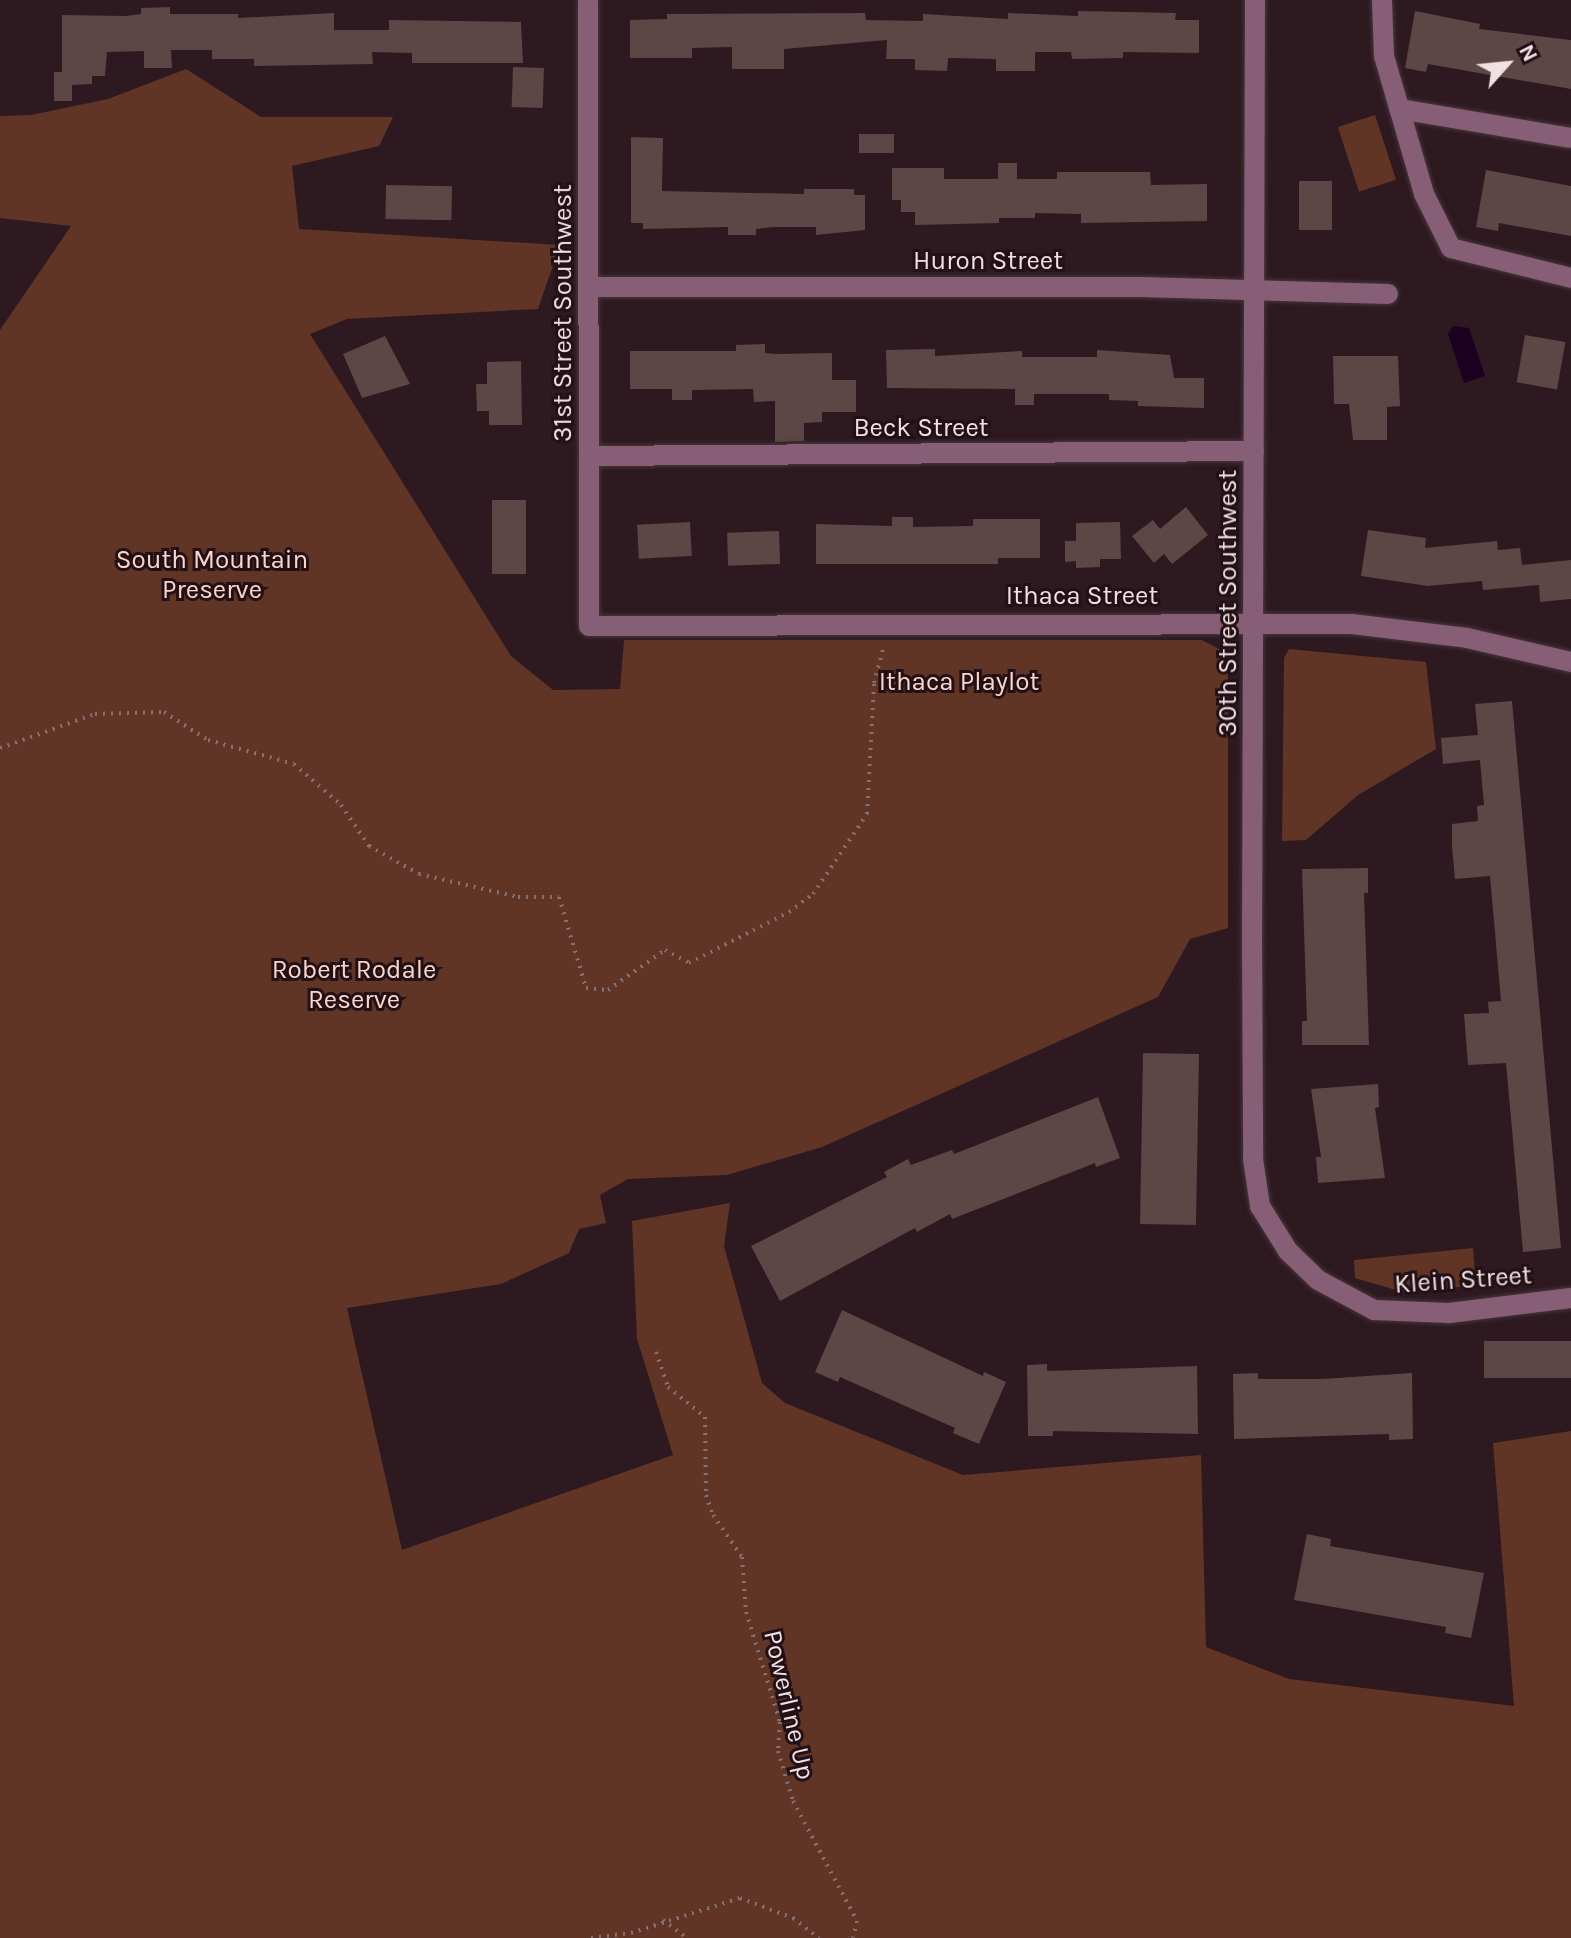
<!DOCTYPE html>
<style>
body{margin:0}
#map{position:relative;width:1571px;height:1938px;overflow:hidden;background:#2d191f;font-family:Karla,sans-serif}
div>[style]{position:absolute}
.green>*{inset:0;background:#603526;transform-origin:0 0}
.water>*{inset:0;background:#1b0020}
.building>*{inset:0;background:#5d4645;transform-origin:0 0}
.path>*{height:4px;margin-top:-2px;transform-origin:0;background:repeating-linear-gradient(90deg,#847277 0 2px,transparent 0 8px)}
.roads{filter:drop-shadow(0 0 2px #48353b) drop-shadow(0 0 2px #48353b)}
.minor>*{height:20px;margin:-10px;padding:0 10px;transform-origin:10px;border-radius:10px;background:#865f77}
span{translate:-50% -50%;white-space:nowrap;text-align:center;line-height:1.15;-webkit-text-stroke:6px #221016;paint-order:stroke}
.street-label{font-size:26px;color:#efe0e4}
.park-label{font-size:26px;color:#fad6ca}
.north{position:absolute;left:1467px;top:24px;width:80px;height:80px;-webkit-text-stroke:6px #221016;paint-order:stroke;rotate:63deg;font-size:22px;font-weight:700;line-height:32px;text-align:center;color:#efe0e4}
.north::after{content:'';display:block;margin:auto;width:28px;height:36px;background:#efe0e4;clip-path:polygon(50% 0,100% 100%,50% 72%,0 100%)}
</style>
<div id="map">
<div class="green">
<div style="clip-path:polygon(186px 69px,261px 117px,393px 117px,379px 146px,292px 166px,299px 229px,560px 245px,538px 309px,347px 319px,310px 334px,511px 656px,553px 690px,620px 689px,624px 640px,1202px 640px,1228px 654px,1228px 928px,1190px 939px,1158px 997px,822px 1147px,727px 1175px,628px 1179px,600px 1195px,606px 1223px,579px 1229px,569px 1253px,501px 1284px,347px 1308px,402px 1550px,673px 1455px,637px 1339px,632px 1221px,730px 1203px,724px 1246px,762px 1383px,785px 1403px,963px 1475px,1201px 1455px,1206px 1647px,1289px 1679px,1514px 1706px,1493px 1443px,1571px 1431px,1571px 1938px,0 1938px,0 330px,71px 226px,0 218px,0 116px,31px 115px,108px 99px)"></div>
<div style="left:1375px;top:115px;width:68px;height:39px;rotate:72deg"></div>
<div style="clip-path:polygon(1289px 649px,1426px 662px,1436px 749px,1358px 795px,1306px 840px,1282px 841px,1284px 658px)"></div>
<div style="clip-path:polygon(1473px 1248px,1476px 1285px,1406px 1293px,1355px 1278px,1354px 1260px)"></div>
</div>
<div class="water">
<div style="clip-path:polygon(1453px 326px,1469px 328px,1485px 376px,1464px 383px,1448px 334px)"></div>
</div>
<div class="building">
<div style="clip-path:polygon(170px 7px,170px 14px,238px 14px,238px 18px,334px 13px,334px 30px,389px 30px,389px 20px,521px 22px,523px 63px,412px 63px,412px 53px,372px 52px,373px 64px,254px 66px,254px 59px,212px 59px,212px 50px,171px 50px,172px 68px,144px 68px,144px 51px,107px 52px,105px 76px,92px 76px,92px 84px,72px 85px,72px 101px,54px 101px,54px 72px,62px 72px,62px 15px,126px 16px,141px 14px,141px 8px)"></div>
<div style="clip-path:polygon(1078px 11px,1176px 13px,1175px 20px,1199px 20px,1199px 53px,1123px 52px,1123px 58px,1072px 59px,1071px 52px,1035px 52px,1035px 71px,996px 71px,996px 59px,948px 58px,947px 71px,915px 70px,915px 59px,886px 59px,887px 40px,784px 49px,784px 69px,732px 69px,732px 47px,692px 48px,692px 58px,630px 58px,630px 20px,667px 19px,667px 14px,865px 13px,866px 20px,923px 21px,923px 14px,1008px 19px,1008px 13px,1078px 16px)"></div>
<div style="clip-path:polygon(1415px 11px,1480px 24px,1479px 29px,1571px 40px,1571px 89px,1428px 64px,1426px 72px,1405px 68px)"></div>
<div style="left:513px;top:67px;width:31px;height:40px;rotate:2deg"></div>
<div style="left:859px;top:134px;width:35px;height:19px"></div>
<div style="clip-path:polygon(631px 137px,663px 138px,662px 191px,804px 194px,804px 189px,854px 189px,854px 195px,865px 195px,865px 230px,816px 235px,816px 227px,774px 227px,756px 229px,756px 235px,728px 235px,728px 227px,643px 229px,643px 223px,631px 223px)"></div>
<div style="clip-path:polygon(998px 163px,1017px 163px,1017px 179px,1057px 179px,1057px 172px,1150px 172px,1151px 185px,1207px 184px,1207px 221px,1081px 223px,1081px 214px,1035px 213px,1035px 218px,999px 218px,999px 223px,915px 225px,915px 212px,901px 212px,901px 200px,892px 200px,892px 168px,944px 168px,944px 179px,998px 179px)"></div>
<div style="clip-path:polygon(1486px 170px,1571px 186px,1571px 236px,1499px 223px,1498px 231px,1476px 227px)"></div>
<div style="left:1332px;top:181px;width:49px;height:33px;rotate:90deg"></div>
<div style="left:386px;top:185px;width:66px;height:34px;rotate:1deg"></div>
<div style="left:1525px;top:335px;width:41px;height:48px;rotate:10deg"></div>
<div style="clip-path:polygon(385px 336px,410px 384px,362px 398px,343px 354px)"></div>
<div style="clip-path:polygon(765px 344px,765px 353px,775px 354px,832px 353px,832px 380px,856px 380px,856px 412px,822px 412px,822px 422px,804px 423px,804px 441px,775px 442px,775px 401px,754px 402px,753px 389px,692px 390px,692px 400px,672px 400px,672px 389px,630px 389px,630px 351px,736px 351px,736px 345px)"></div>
<div style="clip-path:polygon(935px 349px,935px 356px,1022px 351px,1022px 357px,1097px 357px,1097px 350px,1170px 355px,1174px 378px,1204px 378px,1204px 408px,1138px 406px,1138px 401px,1109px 400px,1109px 394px,1034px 394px,1034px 405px,1015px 405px,1015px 389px,887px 388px,886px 350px)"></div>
<div style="clip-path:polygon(1333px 356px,1398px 356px,1400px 406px,1387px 407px,1387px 440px,1353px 440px,1349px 404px,1334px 404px)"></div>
<div style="clip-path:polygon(521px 361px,522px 425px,489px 425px,489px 411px,477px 411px,476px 384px,487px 384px,487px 362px)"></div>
<div style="left:492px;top:500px;width:34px;height:74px"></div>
<div style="clip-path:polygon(1186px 507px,1208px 535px,1172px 564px,1164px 554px,1154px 563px,1132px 536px,1153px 520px,1160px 529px)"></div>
<div style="clip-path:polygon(892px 517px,913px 517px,913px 527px,973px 526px,973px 519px,1040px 519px,1040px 558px,998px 558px,998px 564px,816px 564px,816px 524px,892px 526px)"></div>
<div style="left:690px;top:522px;width:34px;height:53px;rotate:87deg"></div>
<div style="clip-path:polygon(1120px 522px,1121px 559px,1100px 559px,1100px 567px,1076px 568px,1076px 561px,1065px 562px,1065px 541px,1076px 541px,1076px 523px)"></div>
<div style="clip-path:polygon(1368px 530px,1426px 538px,1425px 548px,1497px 541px,1498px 550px,1520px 548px,1522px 565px,1571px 560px,1571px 599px,1540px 602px,1539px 585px,1483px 590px,1482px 581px,1428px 586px,1361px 576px)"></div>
<div style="left:779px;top:531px;width:33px;height:52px;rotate:88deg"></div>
<div style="clip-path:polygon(1512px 701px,1561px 1248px,1523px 1252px,1506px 1063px,1468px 1065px,1464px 1014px,1489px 1013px,1488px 1002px,1501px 1001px,1490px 876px,1455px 879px,1452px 847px,1452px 824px,1478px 821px,1477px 806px,1484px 805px,1480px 760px,1443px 764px,1441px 738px,1478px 735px,1475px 704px)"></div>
<div style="clip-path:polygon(1368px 868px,1368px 893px,1364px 893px,1369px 1045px,1302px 1045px,1302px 1021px,1307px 1021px,1302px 869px)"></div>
<div style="left:1143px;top:1053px;width:56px;height:171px;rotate:1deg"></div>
<div style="clip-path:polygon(1378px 1084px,1379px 1107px,1375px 1108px,1385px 1178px,1318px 1183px,1316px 1157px,1321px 1157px,1311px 1089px)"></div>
<div style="clip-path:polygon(1098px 1097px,1120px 1158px,1096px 1167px,1095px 1163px,952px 1219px,950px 1214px,917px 1232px,915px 1228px,780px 1301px,751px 1246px,887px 1177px,884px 1172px,908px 1159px,911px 1165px,952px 1150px,954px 1154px)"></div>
<div style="clip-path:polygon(842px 1310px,983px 1376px,984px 1372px,1006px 1382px,979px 1444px,953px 1433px,955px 1428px,840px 1377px,838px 1382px,815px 1372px)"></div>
<div style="left:1571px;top:1341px;width:37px;height:87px;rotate:90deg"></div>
<div style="clip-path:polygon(1047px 1364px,1047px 1371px,1197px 1366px,1198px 1434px,1053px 1431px,1053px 1436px,1028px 1436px,1027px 1365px)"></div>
<div style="clip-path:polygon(1258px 1373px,1258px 1379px,1322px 1379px,1412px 1373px,1413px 1439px,1389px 1440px,1389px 1434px,1234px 1439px,1233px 1374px)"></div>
<div style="clip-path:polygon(1307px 1534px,1331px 1539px,1330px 1546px,1484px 1573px,1471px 1638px,1445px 1633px,1446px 1627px,1294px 1600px)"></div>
</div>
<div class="path">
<div style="left:0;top:748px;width:101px;rotate:-19.7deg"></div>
<div style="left:95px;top:714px;width:69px;rotate:-1.7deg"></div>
<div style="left:164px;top:712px;width:52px;rotate:32.5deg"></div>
<div style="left:208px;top:740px;width:89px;rotate:15.6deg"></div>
<div style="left:294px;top:764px;width:62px;rotate:41.1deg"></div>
<div style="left:341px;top:805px;width:50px;rotate:55.7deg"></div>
<div style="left:369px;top:846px;width:57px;rotate:29.2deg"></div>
<div style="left:419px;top:874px;width:102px;rotate:13.1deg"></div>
<div style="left:518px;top:897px;width:41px"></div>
<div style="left:559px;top:897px;width:95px;rotate:73.5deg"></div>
<div style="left:586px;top:988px;width:22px;rotate:5deg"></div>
<div style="left:608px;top:990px;width:70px;rotate:-35.1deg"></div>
<div style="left:665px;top:950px;width:27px;rotate:28deg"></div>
<div style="left:689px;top:963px;width:112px;rotate:-27deg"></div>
<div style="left:789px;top:912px;width:30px;rotate:-37deg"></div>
<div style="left:813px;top:894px;width:97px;rotate:-56deg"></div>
<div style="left:867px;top:814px;width:131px;rotate:-86.9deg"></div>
<div style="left:874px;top:683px;width:38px;rotate:-75deg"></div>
<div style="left:656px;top:1352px;width:37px;rotate:71deg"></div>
<div style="left:668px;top:1387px;width:48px;rotate:39deg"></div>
<div style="left:705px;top:1417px;width:78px;rotate:89.3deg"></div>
<div style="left:706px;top:1495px;width:21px;rotate:71deg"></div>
<div style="left:713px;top:1515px;width:51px;rotate:55.4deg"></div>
<div style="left:742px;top:1557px;width:55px;rotate:85.8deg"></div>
<div style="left:746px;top:1612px;width:115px;rotate:72.8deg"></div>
<div style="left:780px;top:1722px;width:29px;rotate:94deg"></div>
<div style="left:778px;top:1751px;width:52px;rotate:73.3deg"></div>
<div style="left:793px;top:1801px;width:136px;rotate:61.9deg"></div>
<div style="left:857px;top:1921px;width:17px;rotate:103deg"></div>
<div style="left:663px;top:1920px;width:30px;rotate:37deg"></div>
<div style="left:591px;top:1938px;width:40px;rotate:-7.1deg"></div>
<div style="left:631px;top:1933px;width:114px;rotate:-17.8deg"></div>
<div style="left:740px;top:1898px;width:57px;rotate:20.7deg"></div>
<div style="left:793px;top:1918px;width:33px;rotate:38deg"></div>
</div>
<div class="roads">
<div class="minor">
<div style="left:588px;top:0;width:626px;rotate:89.91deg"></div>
<div style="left:589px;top:626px;width:763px;rotate:-0.15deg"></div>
<div style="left:1352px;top:624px;width:116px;rotate:6.9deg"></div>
<div style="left:1467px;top:638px;width:107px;rotate:13deg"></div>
<div style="left:1255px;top:0;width:934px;rotate:90.18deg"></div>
<div style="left:1252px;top:934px;width:225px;rotate:89.7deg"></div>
<div style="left:1253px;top:1159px;width:48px;rotate:81.5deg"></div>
<div style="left:1260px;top:1206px;width:53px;rotate:58.1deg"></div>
<div style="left:1288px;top:1251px;width:42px;rotate:44deg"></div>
<div style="left:1318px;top:1280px;width:64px;rotate:28.2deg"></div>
<div style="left:1374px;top:1310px;width:75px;rotate:2.3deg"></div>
<div style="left:1449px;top:1313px;width:123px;rotate:-7deg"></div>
<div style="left:1382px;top:0;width:56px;rotate:88deg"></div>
<div style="left:1384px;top:56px;width:144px;rotate:73.8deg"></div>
<div style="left:1424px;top:194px;width:60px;rotate:63.4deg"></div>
<div style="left:1451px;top:248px;width:124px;rotate:14deg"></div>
<div style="left:1400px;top:109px;width:173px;rotate:9.6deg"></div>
<div style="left:589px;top:287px;width:552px"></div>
<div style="left:1141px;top:287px;width:247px;rotate:1.6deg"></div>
<div style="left:589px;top:456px;width:665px;rotate:-0.43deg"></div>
</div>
</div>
<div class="street-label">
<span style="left:988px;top:261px">Huron Street</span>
<span style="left:563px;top:313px;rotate:-90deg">31st Street Southwest</span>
<span style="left:921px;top:428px">Beck Street</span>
<span style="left:1082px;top:596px">Ithaca Street</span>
<span style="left:1228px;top:603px;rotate:-90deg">30th Street Southwest</span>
<span style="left:1463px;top:1280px;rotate:-4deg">Klein Street</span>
<span style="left:789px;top:1705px;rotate:77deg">Powerline Up</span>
</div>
<div class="park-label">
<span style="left:212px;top:575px">South Mountain<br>Preserve</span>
<span style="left:959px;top:682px">Ithaca Playlot</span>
<span style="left:354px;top:985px">Robert Rodale<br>Reserve</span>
</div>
<div class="north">N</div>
</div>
